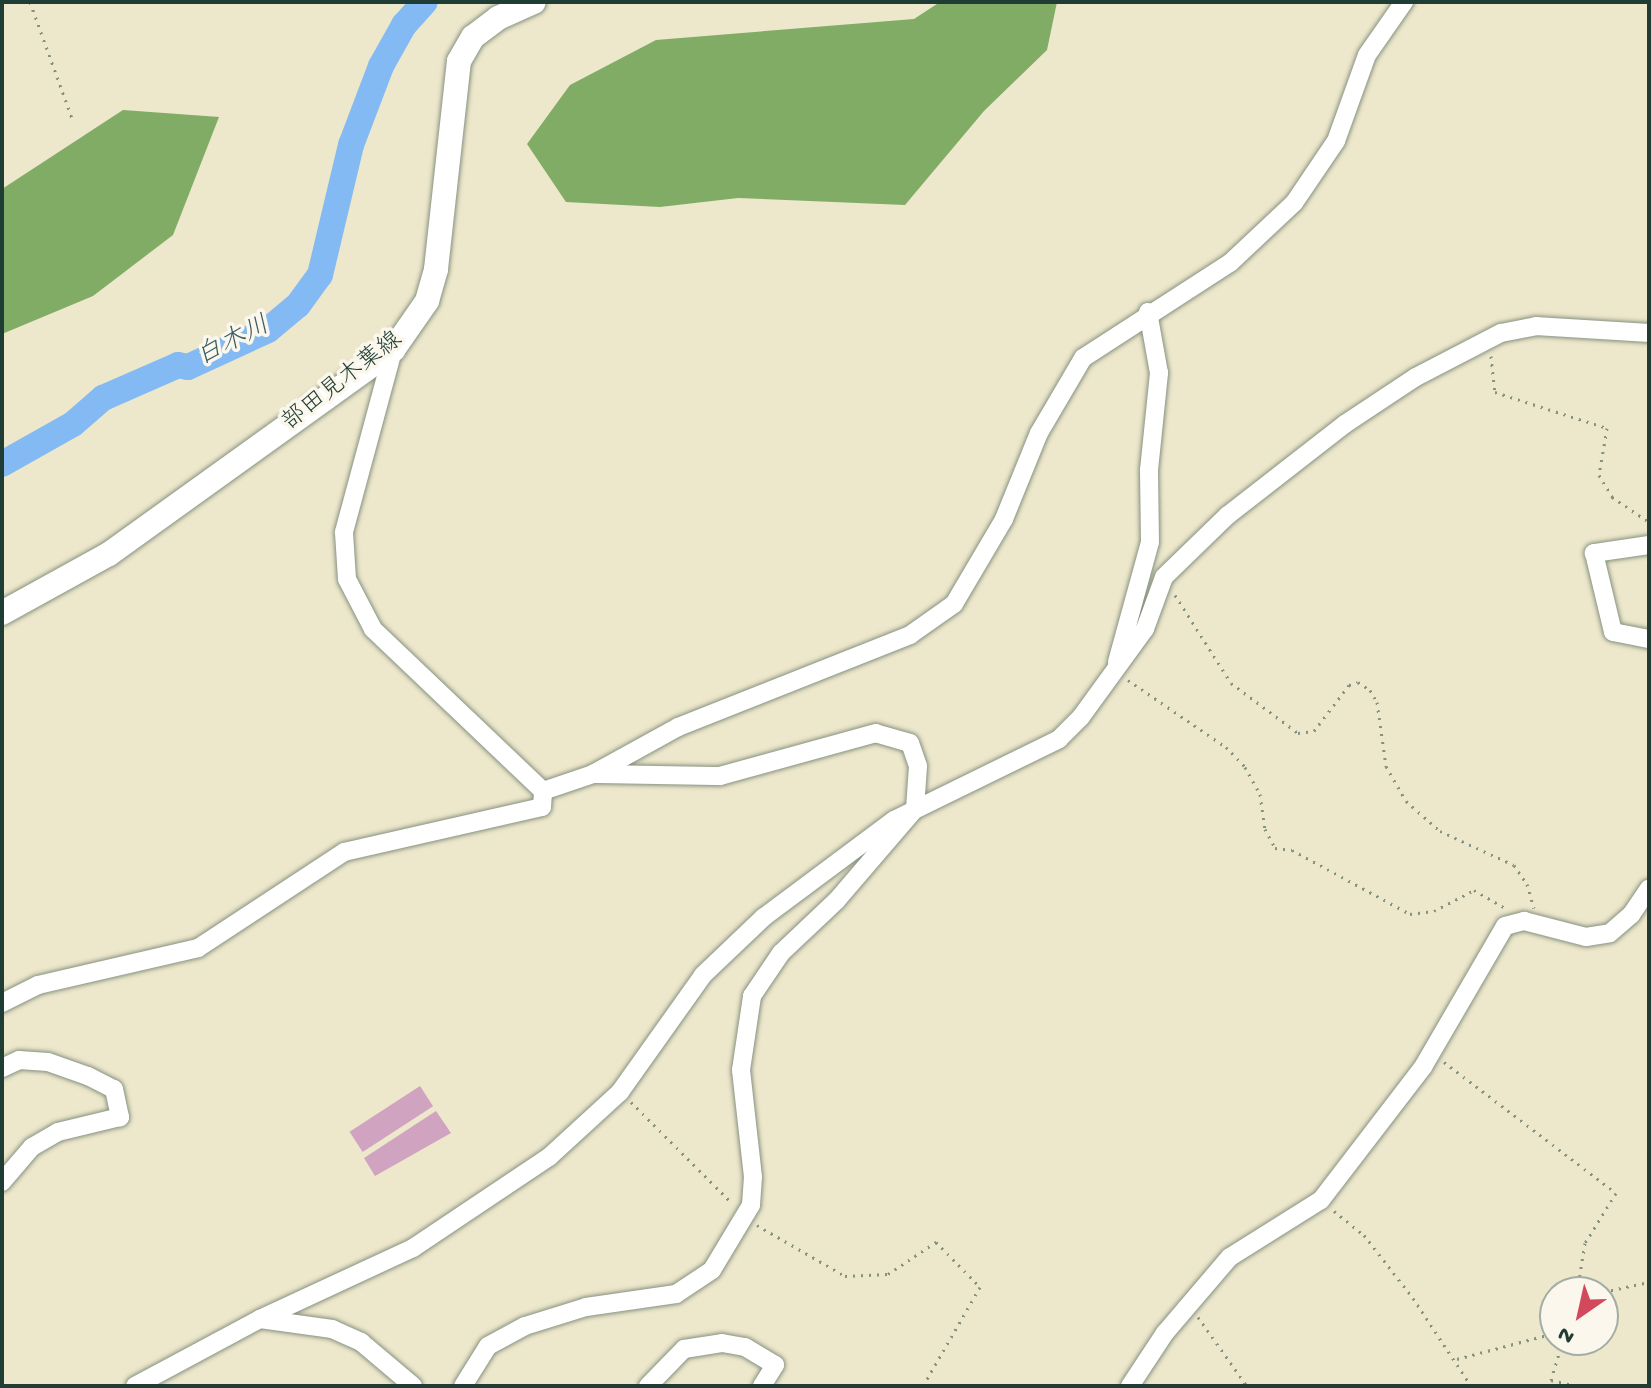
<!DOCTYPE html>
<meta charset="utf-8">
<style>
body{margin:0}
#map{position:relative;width:1651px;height:1388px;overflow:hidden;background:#ede7cb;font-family:"Gochi Hand","Klee One",sans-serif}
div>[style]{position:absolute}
.forest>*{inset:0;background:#80ac66}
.river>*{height:26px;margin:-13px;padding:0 13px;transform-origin:13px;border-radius:13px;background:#84baf3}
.building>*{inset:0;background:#d0a4c0;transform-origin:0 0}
.path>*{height:3px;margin-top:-1.5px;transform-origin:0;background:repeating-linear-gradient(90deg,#869280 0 2px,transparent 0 8px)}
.roads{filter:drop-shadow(0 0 2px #869280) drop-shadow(0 0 2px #869280)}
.minor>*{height:18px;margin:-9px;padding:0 9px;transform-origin:9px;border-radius:9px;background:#fff}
.secondary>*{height:24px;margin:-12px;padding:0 12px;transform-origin:12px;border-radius:12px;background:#fff}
span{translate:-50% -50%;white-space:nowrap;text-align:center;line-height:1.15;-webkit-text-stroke:7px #fbf7ec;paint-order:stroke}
.street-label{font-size:24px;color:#1f3d34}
.water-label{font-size:26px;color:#385c64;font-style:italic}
.frame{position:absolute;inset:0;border:4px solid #1f3d34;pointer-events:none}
.north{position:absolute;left:1539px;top:1276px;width:80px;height:80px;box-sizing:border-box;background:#fbf7ec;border:2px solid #a3ada2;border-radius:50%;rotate:214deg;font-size:22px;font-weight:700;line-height:32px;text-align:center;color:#1f3d34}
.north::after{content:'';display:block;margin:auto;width:28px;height:36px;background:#d1495b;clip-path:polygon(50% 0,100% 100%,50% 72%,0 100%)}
</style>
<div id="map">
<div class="forest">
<div style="clip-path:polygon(940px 2px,1057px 2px,1047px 50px,984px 111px,905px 205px,738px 198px,660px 207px,566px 202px,527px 144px,570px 85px,656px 40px,914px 19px)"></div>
<div style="clip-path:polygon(123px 110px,219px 117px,173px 235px,93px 296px,2px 334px,2px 189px)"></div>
</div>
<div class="river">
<div style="left:2px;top:464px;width:81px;rotate:-29.4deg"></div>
<div style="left:73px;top:424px;width:40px;rotate:-41deg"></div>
<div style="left:103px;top:398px;width:82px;rotate:-23.7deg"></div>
<div style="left:178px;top:365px;width:10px;rotate:11deg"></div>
<div style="left:188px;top:367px;width:88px;rotate:-24.8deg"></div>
<div style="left:268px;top:330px;width:39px;rotate:-40deg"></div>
<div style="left:298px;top:305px;width:37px;rotate:-54deg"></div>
<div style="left:320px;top:275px;width:134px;rotate:-76.6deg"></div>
<div style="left:351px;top:145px;width:85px;rotate:-69.2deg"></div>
<div style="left:381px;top:66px;width:47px;rotate:-60.7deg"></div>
<div style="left:404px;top:25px;width:31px;rotate:-48deg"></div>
</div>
<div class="building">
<div style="left:420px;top:1086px;width:24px;height:84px;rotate:57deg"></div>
<div style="clip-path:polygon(436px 1111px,451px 1133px,375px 1176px,364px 1158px)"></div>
</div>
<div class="path">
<div style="left:30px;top:2px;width:127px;rotate:70.1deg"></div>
<div style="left:1491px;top:356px;width:36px;rotate:84deg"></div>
<div style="left:1495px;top:392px;width:118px;rotate:17.8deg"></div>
<div style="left:1607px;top:428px;width:48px;rotate:99.7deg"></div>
<div style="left:1599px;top:475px;width:26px;rotate:59deg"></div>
<div style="left:1612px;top:497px;width:45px;rotate:34deg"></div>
<div style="left:1175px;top:595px;width:104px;rotate:57.5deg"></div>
<div style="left:1231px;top:683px;width:84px;rotate:36.7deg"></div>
<div style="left:1298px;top:733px;width:16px;rotate:-7deg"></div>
<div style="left:1314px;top:731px;width:58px;rotate:-52.7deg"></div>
<div style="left:1349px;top:685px;width:9px;rotate:-18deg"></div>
<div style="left:1358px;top:682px;width:14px;rotate:34deg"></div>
<div style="left:1370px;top:690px;width:14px;rotate:60deg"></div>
<div style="left:1377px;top:702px;width:65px;rotate:82deg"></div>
<div style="left:1386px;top:766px;width:40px;rotate:60.3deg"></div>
<div style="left:1406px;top:801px;width:45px;rotate:41.4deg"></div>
<div style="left:1440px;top:831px;width:81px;rotate:24.7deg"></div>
<div style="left:1514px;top:865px;width:23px;rotate:56deg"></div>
<div style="left:1527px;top:884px;width:25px;rotate:74deg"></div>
<div style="left:1128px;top:680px;width:119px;rotate:34.4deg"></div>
<div style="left:1226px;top:747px;width:28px;rotate:46deg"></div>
<div style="left:1245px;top:767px;width:31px;rotate:61deg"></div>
<div style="left:1260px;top:794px;width:35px;rotate:82deg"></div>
<div style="left:1265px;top:829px;width:21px;rotate:62deg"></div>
<div style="left:1275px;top:848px;width:17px;rotate:7deg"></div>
<div style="left:1292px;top:850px;width:134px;rotate:28.5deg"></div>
<div style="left:1410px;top:914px;width:24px;rotate:-7deg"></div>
<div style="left:1434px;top:911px;width:45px;rotate:-27.7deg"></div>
<div style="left:1474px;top:890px;width:36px;rotate:30deg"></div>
<div style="left:1444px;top:1062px;width:216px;rotate:37.3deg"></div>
<div style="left:1616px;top:1193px;width:59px;rotate:121.8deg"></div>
<div style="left:1585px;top:1243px;width:50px;rotate:99.3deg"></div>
<div style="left:631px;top:1102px;width:144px;rotate:45deg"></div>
<div style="left:1648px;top:1153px;width:2px;rotate:63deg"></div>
<div style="left:1334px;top:1211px;width:38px;rotate:39deg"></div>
<div style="left:1364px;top:1235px;width:80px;rotate:52.1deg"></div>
<div style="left:1413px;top:1298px;width:105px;rotate:56.6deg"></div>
<div style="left:757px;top:1225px;width:102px;rotate:30.1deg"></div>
<div style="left:845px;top:1276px;width:43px;rotate:-2.7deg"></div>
<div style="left:888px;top:1274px;width:58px;rotate:-33.7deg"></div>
<div style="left:936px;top:1242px;width:63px;rotate:45.6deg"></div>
<div style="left:980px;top:1287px;width:114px;rotate:119.9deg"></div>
<div style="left:1603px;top:1292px;width:47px;rotate:-12.3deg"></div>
<div style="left:1198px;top:1317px;width:85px;rotate:54.6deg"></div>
<div style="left:1563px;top:1340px;width:42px;rotate:106.7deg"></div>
<div style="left:1551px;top:1380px;width:28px;rotate:13deg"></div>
<div style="left:1457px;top:1359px;width:101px;rotate:-14.9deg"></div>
</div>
<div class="roads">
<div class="minor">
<div style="left:1649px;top:545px;width:56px;rotate:171.7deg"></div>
<div style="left:1594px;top:553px;width:81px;rotate:76.5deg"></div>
<div style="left:1613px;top:632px;width:37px;rotate:11deg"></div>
<div style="left:1117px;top:662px;width:124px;rotate:-74.6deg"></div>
<div style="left:1150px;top:542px;width:72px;rotate:-90.8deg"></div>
<div style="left:1149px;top:470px;width:98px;rotate:-84.1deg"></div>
<div style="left:1159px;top:373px;width:62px;rotate:-100.2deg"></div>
<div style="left:543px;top:791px;width:53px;rotate:-18.8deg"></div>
<div style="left:593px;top:774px;width:97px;rotate:-28.9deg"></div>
<div style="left:678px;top:727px;width:250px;rotate:-21.6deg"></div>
<div style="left:910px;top:635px;width:54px;rotate:-35.2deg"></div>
<div style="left:954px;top:604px;width:99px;rotate:-59.5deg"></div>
<div style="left:1004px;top:519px;width:93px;rotate:-67.9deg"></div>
<div style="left:1039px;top:433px;width:87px;rotate:-59.6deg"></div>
<div style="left:1083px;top:358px;width:175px;rotate:-32.9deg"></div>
<div style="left:1230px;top:263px;width:88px;rotate:-43.2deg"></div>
<div style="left:1294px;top:203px;width:75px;rotate:-55.9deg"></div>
<div style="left:1336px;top:141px;width:91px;rotate:-70.2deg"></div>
<div style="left:1367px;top:55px;width:65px;rotate:-55.1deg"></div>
<div style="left:2px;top:1003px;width:40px;rotate:-26.6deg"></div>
<div style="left:38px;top:985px;width:164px;rotate:-13deg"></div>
<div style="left:198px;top:948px;width:175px;rotate:-33.3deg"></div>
<div style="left:344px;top:852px;width:203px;rotate:-12.8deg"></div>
<div style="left:542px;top:807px;width:16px;rotate:-86deg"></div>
<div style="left:543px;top:791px;width:235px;rotate:-136.4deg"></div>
<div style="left:373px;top:629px;width:56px;rotate:-117.5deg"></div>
<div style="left:347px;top:579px;width:47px;rotate:-93.7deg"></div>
<div style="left:344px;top:532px;width:188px;rotate:-74.9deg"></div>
<div style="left:2px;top:1068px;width:19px;rotate:-25deg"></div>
<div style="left:19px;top:1060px;width:29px;rotate:4deg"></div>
<div style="left:48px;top:1062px;width:42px;rotate:19.3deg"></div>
<div style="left:88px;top:1076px;width:29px;rotate:27deg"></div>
<div style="left:114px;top:1089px;width:29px;rotate:78deg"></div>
<div style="left:120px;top:1117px;width:64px;rotate:166.4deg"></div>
<div style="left:58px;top:1132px;width:30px;rotate:150deg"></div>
<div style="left:32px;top:1147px;width:46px;rotate:130.6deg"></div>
<div style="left:260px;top:1319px;width:73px;rotate:7.9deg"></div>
<div style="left:332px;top:1329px;width:32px;rotate:24deg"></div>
<div style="left:361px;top:1342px;width:68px;rotate:40.2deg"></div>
<div style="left:135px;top:1386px;width:142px;rotate:-28.2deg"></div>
<div style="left:260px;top:1319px;width:169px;rotate:-24.9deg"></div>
<div style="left:413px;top:1248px;width:164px;rotate:-33.8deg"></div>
<div style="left:549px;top:1157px;width:96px;rotate:-42.5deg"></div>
<div style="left:620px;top:1092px;width:143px;rotate:-54.6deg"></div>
<div style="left:703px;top:975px;width:84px;rotate:-43.6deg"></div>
<div style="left:764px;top:917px;width:162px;rotate:-36.7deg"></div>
<div style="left:894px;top:820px;width:184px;rotate:-26.1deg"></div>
<div style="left:1059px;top:739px;width:31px;rotate:-45deg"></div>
<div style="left:1081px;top:717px;width:109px;rotate:-54deg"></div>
<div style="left:1145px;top:629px;width:55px;rotate:-69.9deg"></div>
<div style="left:1164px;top:577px;width:89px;rotate:-44.1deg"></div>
<div style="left:1228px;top:515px;width:148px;rotate:-37.9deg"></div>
<div style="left:1345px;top:424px;width:85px;rotate:-33.5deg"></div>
<div style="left:1416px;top:377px;width:96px;rotate:-27.4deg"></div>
<div style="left:1501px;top:333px;width:36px;rotate:-11deg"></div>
<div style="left:1536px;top:326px;width:113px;rotate:3.5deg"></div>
<div style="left:463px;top:1386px;width:47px;rotate:-58deg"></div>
<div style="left:488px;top:1346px;width:42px;rotate:-28.4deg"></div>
<div style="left:525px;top:1326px;width:64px;rotate:-17.3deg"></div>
<div style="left:586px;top:1307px;width:91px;rotate:-8.2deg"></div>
<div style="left:676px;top:1294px;width:43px;rotate:-33.7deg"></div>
<div style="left:712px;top:1270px;width:76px;rotate:-59deg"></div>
<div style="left:751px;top:1205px;width:28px;rotate:-86deg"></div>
<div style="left:753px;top:1177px;width:108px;rotate:-96.4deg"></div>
<div style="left:741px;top:1070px;width:75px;rotate:-81.5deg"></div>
<div style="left:752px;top:996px;width:52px;rotate:-56deg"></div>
<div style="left:781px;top:953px;width:77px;rotate:-43.4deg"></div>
<div style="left:837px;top:900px;width:120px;rotate:-49.4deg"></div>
<div style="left:915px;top:809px;width:43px;rotate:-86deg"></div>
<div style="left:918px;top:766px;width:24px;rotate:-109deg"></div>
<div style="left:910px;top:743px;width:35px;rotate:-164deg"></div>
<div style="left:876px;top:733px;width:162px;rotate:164.6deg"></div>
<div style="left:720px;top:776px;width:127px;rotate:-179.1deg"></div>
<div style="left:648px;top:1386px;width:52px;rotate:-45.8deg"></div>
<div style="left:684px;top:1349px;width:38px;rotate:-9deg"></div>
<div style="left:722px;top:1343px;width:23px;rotate:10deg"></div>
<div style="left:745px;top:1347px;width:35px;rotate:31deg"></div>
<div style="left:775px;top:1365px;width:25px;rotate:122deg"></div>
<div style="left:1130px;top:1386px;width:64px;rotate:-56.6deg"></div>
<div style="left:1165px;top:1333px;width:100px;rotate:-49.5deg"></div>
<div style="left:1230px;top:1257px;width:107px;rotate:-32.1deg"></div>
<div style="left:1321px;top:1200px;width:168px;rotate:-52.5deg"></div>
<div style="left:1423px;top:1067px;width:163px;rotate:-59.8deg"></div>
<div style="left:1505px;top:926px;width:20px;rotate:-15deg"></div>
<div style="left:1524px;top:921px;width:64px;rotate:14.5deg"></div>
<div style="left:1586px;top:937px;width:24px;rotate:-9deg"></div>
<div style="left:1610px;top:933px;width:28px;rotate:-41deg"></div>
<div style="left:1631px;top:915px;width:32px;rotate:-56deg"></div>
</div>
<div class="secondary">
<div style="left:2px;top:613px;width:122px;rotate:-28.9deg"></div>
<div style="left:109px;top:554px;width:350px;rotate:-35.7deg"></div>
<div style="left:393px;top:350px;width:60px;rotate:-55.2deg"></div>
<div style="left:427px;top:301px;width:33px;rotate:-74deg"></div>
<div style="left:436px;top:269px;width:209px;rotate:-83.7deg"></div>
<div style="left:459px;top:61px;width:28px;rotate:-60deg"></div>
<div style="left:473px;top:37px;width:31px;rotate:-37deg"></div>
<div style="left:498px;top:18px;width:39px;rotate:-24deg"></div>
</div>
</div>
<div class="street-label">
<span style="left:343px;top:382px;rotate:-38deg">部田見木葉線</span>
</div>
<div class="water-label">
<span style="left:234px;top:343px;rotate:-27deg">白木川</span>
</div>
<div class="frame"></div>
<div class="north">N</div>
</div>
